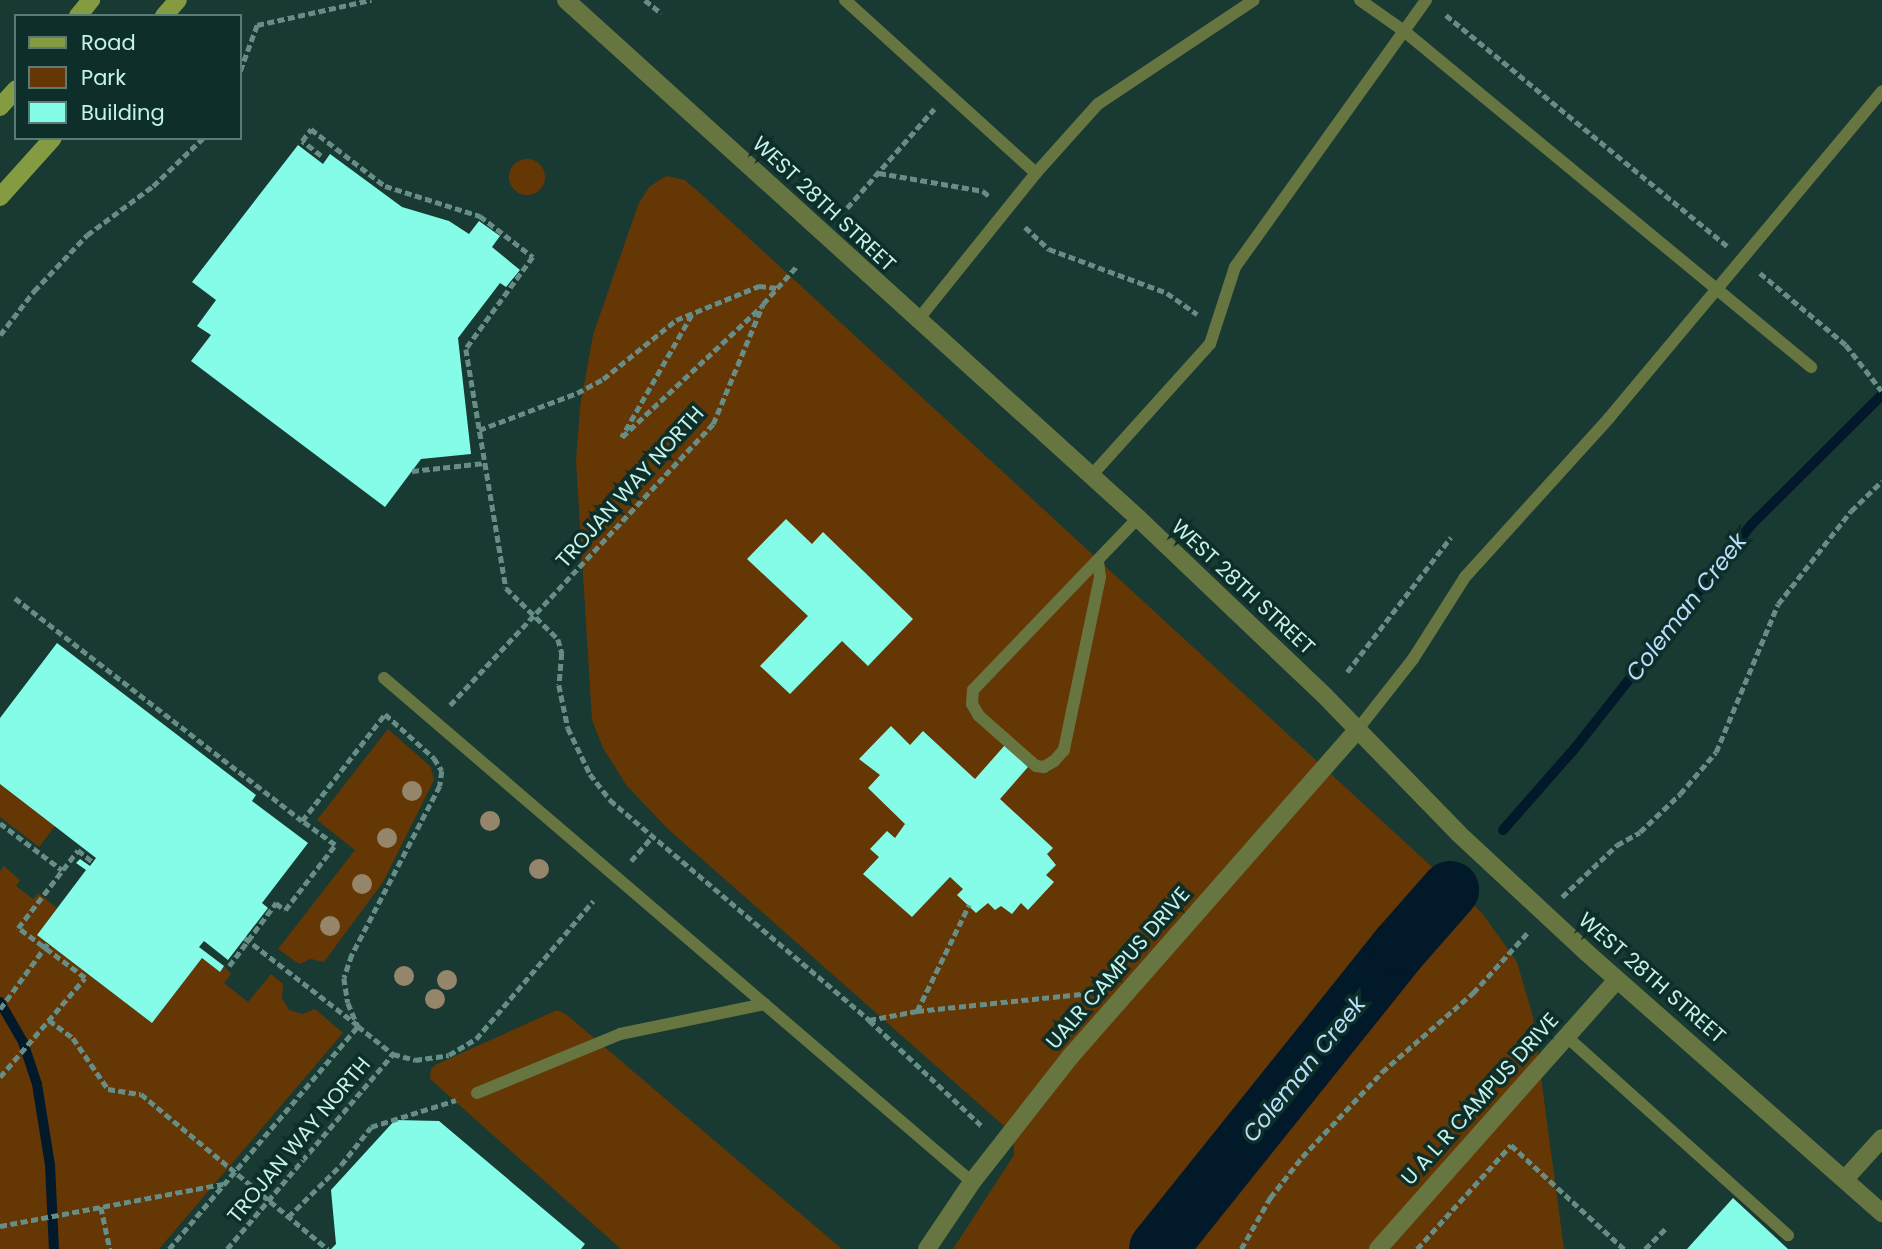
<!DOCTYPE html>
<style>
body{margin:0}
#map{position:relative;width:1882px;height:1249px;overflow:hidden;background:#193933;font-family:Poppins,sans-serif}
div>[style]{position:absolute}
.green>*{inset:0;background:#643705}
.round{border-radius:50%}
.stream>*{height:10px;margin:-5px;padding:0 5px;transform-origin:5px;border-radius:5px;background:#02192a}
.river>*{height:58px;margin:-29px;padding:0 29px;transform-origin:29px;border-radius:29px;background:#02192a}
.building>*{inset:0;background:#85fce7}
.path>*{height:4.5px;margin-top:-2.25px;transform-origin:0;background:repeating-linear-gradient(90deg,#678e86 0 7px,transparent 0 10.5px)}
.service>*{height:12px;margin:-6px;padding:0 6px;transform-origin:6px;border-radius:6px;background:#677540}
.minor>*{height:18px;margin:-9px;padding:0 9px;transform-origin:9px;border-radius:9px;background:#677540}
.tertiary>*{height:18px;margin:-9px;padding:0 9px;transform-origin:9px;border-radius:9px;background:#677540}
.secondary>*{height:18px;margin:-9px;padding:0 9px;transform-origin:9px;border-radius:9px;background:#859b42}
.path-bridge>*{height:4.5px;margin-top:-2.25px;transform-origin:0;background:repeating-linear-gradient(90deg,#678e86 0 7px,transparent 0 10.5px)}
.trees>*{width:20px;height:20px;margin:-10px;border-radius:50%;background:#95866b}
span{translate:-50% -50%;white-space:nowrap;text-align:center;line-height:1.15;-webkit-text-stroke:7px #0e2e29;paint-order:stroke}
.street-label{font-size:21px;color:#c5f3e9}
.water-label{font-size:23px;color:#b8defb;font-style:italic}
.legend{position:absolute;left:14px;top:14px;width:228px;height:126px;box-sizing:border-box;background:#0e2e29;border:2px solid #577d76;margin:0;padding:9px 12px;list-style:none;font-size:21px;color:#c5f3e9}
.legend li{display:flex;align-items:center;gap:14px;height:35px}
.legend b{width:35px;border:2px solid #577d76}
</style>
<div id="map">
<div class="green">
<div class="round" style="left:509px;top:159px;width:36px;height:36px"></div>
<div style="clip-path:polygon(666px 176px,685px 180px,701px 194px,1482px 913px,1517px 962px,1533px 1017px,1564px 1249px,953px 1249px,1014px 1155px,1013px 1134px,668px 829px,627px 786px,603px 748px,592px 720px,576px 461px,580px 407px,593px 335px,638px 205px,649px 187px)"></div>
<div style="clip-path:polygon(388px 729px,431px 767px,434px 780px,383px 882px,324px 962px,311px 959px,299px 964px,278px 949px,355px 850px,317px 820px)"></div>
<div style="clip-path:polygon(0 784px,55px 826px,39px 847px,0 817px)"></div>
<div style="clip-path:polygon(4px 866px,20px 880px,16px 886px,33px 899px,38px 893px,57px 908px,37px 935px,152px 1023px,202px 958px,220px 972px,224px 966px,231px 974px,224px 983px,248px 1002px,271px 974px,283px 984px,282px 998px,289px 1010px,302px 1014px,315px 1009px,343px 1033px,159px 1249px,0 1249px,0 871px)"></div>
<div style="clip-path:polygon(557px 1010px,567px 1015px,842px 1249px,621px 1249px,430px 1079px,431px 1069px,435px 1065px)"></div>
</div>
<div class="stream">
<div style="left:1503px;top:830px;width:109px;rotate:-48.7deg"></div>
<div style="left:1575px;top:748px;width:284px;rotate:-51.7deg"></div>
<div style="left:1751px;top:525px;width:185px;rotate:-44.8deg"></div>
<div style="left:0;top:1002px;width:46px;rotate:60.1deg"></div>
<div style="left:23px;top:1042px;width:44px;rotate:71.6deg"></div>
<div style="left:37px;top:1084px;width:82px;rotate:80.9deg"></div>
<div style="left:50px;top:1165px;width:84px;rotate:87.3deg"></div>
</div>
<div class="river">
<div style="left:1158px;top:1249px;width:387px;rotate:-51.3deg"></div>
<div style="left:1400px;top:947px;width:76px;rotate:-48.7deg"></div>
</div>
<div class="building">
<div style="clip-path:polygon(298px 145px,323px 164px,330px 154px,402px 207px,449px 221px,469px 234px,479px 221px,500px 236px,492px 247px,520px 270px,506px 287px,500px 283px,458px 338px,471px 454px,421px 459px,385px 507px,191px 361px,211px 335px,197px 326px,216px 300px,192px 282px)"></div>
<div style="clip-path:polygon(786px 519px,812px 544px,823px 532px,913px 619px,868px 666px,842px 641px,790px 694px,760px 666px,808px 616px,747px 559px)"></div>
<div style="clip-path:polygon(57px 643px,256px 795px,252px 801px,308px 843px,262px 903px,268px 908px,228px 960px,204px 941px,199px 947px,224px 966px,220px 972px,202px 958px,152px 1023px,37px 935px,86px 870px,76px 863px,80px 859px,90px 866px,96px 858px,0 784px,0 718px)"></div>
<div style="clip-path:polygon(891px 726px,910px 745px,923px 731px,975px 779px,1005px 745px,1028px 767px,1000px 799px,1053px 848px,1047px 854px,1056px 865px,1046px 875px,1054px 882px,1028px 910px,1021px 903px,1012px 914px,1001px 906px,995px 910px,988px 903px,976px 913px,957px 895px,963px 889px,950px 877px,912px 917px,863px 874px,879px 857px,870px 849px,887px 831px,895px 838px,905px 824px,868px 788px,880px 775px,859px 759px)"></div>
<div style="clip-path:polygon(395px 1120px,439px 1121px,585px 1244px,581px 1249px,331px 1249px,336px 1244px,331px 1190px)"></div>
<div style="clip-path:polygon(1733px 1198px,1788px 1249px,1687px 1249px)"></div>
</div>
<div class="path">
<div style="left:645px;top:0;width:21px;rotate:39deg"></div>
<div style="left:1446px;top:15px;width:364px;rotate:39.4deg"></div>
<div style="left:240px;top:71px;width:49px;rotate:-69.7deg"></div>
<div style="left:257px;top:25px;width:117px;rotate:-12.4deg"></div>
<div style="left:321px;top:156px;width:24px;rotate:-142deg"></div>
<div style="left:302px;top:141px;width:15px;rotate:-53deg"></div>
<div style="left:311px;top:129px;width:93px;rotate:37.6deg"></div>
<div style="left:385px;top:186px;width:100px;rotate:17.5deg"></div>
<div style="left:480px;top:216px;width:67px;rotate:37.7deg"></div>
<div style="left:533px;top:257px;width:114px;rotate:126.1deg"></div>
<div style="left:466px;top:349px;width:242px;rotate:80.5deg"></div>
<div style="left:506px;top:588px;width:73px;rotate:44.4deg"></div>
<div style="left:558px;top:639px;width:15px;rotate:74deg"></div>
<div style="left:562px;top:653px;width:32px;rotate:95deg"></div>
<div style="left:559px;top:685px;width:44px;rotate:78.2deg"></div>
<div style="left:568px;top:728px;width:51px;rotate:64.4deg"></div>
<div style="left:590px;top:774px;width:33px;rotate:52deg"></div>
<div style="left:610px;top:800px;width:340px;rotate:40.3deg"></div>
<div style="left:869px;top:1020px;width:49px;rotate:-10.6deg"></div>
<div style="left:917px;top:1011px;width:175px;rotate:-5.9deg"></div>
<div style="left:879px;top:173px;width:106px;rotate:9.8deg"></div>
<div style="left:983px;top:191px;width:8px;rotate:40deg"></div>
<div style="left:847px;top:208px;width:132px;rotate:-48.7deg"></div>
<div style="left:1025px;top:227px;width:33px;rotate:43deg"></div>
<div style="left:1049px;top:249px;width:126px;rotate:20.4deg"></div>
<div style="left:1167px;top:293px;width:37px;rotate:35deg"></div>
<div style="left:1760px;top:273px;width:112px;rotate:39.9deg"></div>
<div style="left:1846px;top:345px;width:58px;rotate:52deg"></div>
<div style="left:692px;top:315px;width:141px;rotate:119.8deg"></div>
<div style="left:622px;top:437px;width:190px;rotate:-43.1deg"></div>
<div style="left:0;top:335px;width:56px;rotate:-52.3deg"></div>
<div style="left:34px;top:291px;width:77px;rotate:-46.6deg"></div>
<div style="left:87px;top:235px;width:82px;rotate:-36.6deg"></div>
<div style="left:153px;top:186px;width:69px;rotate:-43.8deg"></div>
<div style="left:479px;top:430px;width:105px;rotate:-20.7deg"></div>
<div style="left:577px;top:393px;width:30px;rotate:-28deg"></div>
<div style="left:603px;top:379px;width:94px;rotate:-38.9deg"></div>
<div style="left:676px;top:320px;width:90px;rotate:-22.3deg"></div>
<div style="left:759px;top:286px;width:19px;rotate:6deg"></div>
<div style="left:412px;top:471px;width:73px;rotate:-6.3deg"></div>
<div style="left:15px;top:598px;width:363px;rotate:37.8deg"></div>
<div style="left:302px;top:821px;width:135px;rotate:-52.2deg"></div>
<div style="left:385px;top:714px;width:66px;rotate:41.9deg"></div>
<div style="left:434px;top:758px;width:15px;rotate:58deg"></div>
<div style="left:442px;top:771px;width:15px;rotate:98deg"></div>
<div style="left:440px;top:786px;width:191px;rotate:117.5deg"></div>
<div style="left:352px;top:955px;width:24px;rotate:109deg"></div>
<div style="left:344px;top:978px;width:25px;rotate:81deg"></div>
<div style="left:348px;top:1003px;width:25px;rotate:67deg"></div>
<div style="left:358px;top:1026px;width:45px;rotate:38.7deg"></div>
<div style="left:393px;top:1054px;width:23px;rotate:15deg"></div>
<div style="left:415px;top:1060px;width:34px;rotate:-8deg"></div>
<div style="left:449px;top:1055px;width:31px;rotate:-31deg"></div>
<div style="left:476px;top:1039px;width:181px;rotate:-49.7deg"></div>
<div style="left:1347px;top:672px;width:170px;rotate:-52.4deg"></div>
<div style="left:450px;top:705px;width:385px;rotate:-46.9deg"></div>
<div style="left:713px;top:424px;width:130px;rotate:-67.4deg"></div>
<div style="left:763px;top:304px;width:50px;rotate:-48.3deg"></div>
<div style="left:0;top:823px;width:78px;rotate:37.2deg"></div>
<div style="left:631px;top:861px;width:33px;rotate:-49deg"></div>
<div style="left:1562px;top:897px;width:76px;rotate:-43.4deg"></div>
<div style="left:1617px;top:845px;width:26px;rotate:-29deg"></div>
<div style="left:1640px;top:832px;width:55px;rotate:-43.5deg"></div>
<div style="left:1680px;top:794px;width:55px;rotate:-49.4deg"></div>
<div style="left:1716px;top:752px;width:160px;rotate:-67.3deg"></div>
<div style="left:1778px;top:604px;width:118px;rotate:-51.9deg"></div>
<div style="left:1851px;top:511px;width:43px;rotate:-44.1deg"></div>
<div style="left:229px;top:966px;width:79px;rotate:-53.3deg"></div>
<div style="left:276px;top:903px;width:11px;rotate:38deg"></div>
<div style="left:285px;top:910px;width:82px;rotate:-52.4deg"></div>
<div style="left:335px;top:845px;width:41px;rotate:-144deg"></div>
<div style="left:917px;top:1011px;width:118px;rotate:-63.9deg"></div>
<div style="left:49px;top:1020px;width:30px;rotate:37deg"></div>
<div style="left:73px;top:1038px;width:62px;rotate:55.5deg"></div>
<div style="left:108px;top:1089px;width:33px;rotate:9deg"></div>
<div style="left:141px;top:1094px;width:243px;rotate:39.7deg"></div>
<div style="left:869px;top:1020px;width:155px;rotate:43.2deg"></div>
<div style="left:0;top:1077px;width:130px;rotate:-49.4deg"></div>
<div style="left:85px;top:978px;width:84px;rotate:-143.3deg"></div>
<div style="left:18px;top:928px;width:98px;rotate:-52.4deg"></div>
<div style="left:78px;top:850px;width:19px;rotate:39deg"></div>
<div style="left:101px;top:1207px;width:43px;rotate:77.9deg"></div>
<div style="left:288px;top:1217px;width:74px;rotate:-44.5deg"></div>
<div style="left:341px;top:1165px;width:48px;rotate:-51.7deg"></div>
<div style="left:371px;top:1127px;width:89px;rotate:-17.6deg"></div>
<div style="left:0;top:1226px;width:227px;rotate:-10.7deg"></div>
<div style="left:169px;top:1249px;width:292px;rotate:-49.7deg"></div>
<div style="left:358px;top:1026px;width:144px;rotate:-142.3deg"></div>
<div style="left:227px;top:1249px;width:256px;rotate:-49.6deg"></div>
<div style="left:1241px;top:1249px;width:59px;rotate:-60.4deg"></div>
<div style="left:1270px;top:1198px;width:52px;rotate:-52deg"></div>
<div style="left:1302px;top:1157px;width:117px;rotate:-46.7deg"></div>
<div style="left:1382px;top:1072px;width:121px;rotate:-41deg"></div>
<div style="left:1473px;top:993px;width:84px;rotate:-47.9deg"></div>
<div style="left:1417px;top:1249px;width:140px;rotate:-47.9deg"></div>
<div style="left:1511px;top:1145px;width:154px;rotate:42.6deg"></div>
<div style="left:1645px;top:1249px;width:30px;rotate:-45deg"></div>
</div>
<div class="service">
<div style="left:845px;top:0;width:258px;rotate:42.2deg"></div>
<div style="left:1360px;top:0;width:54px;rotate:35.2deg"></div>
<div style="left:1404px;top:31px;width:528px;rotate:39.54deg"></div>
<div style="left:917px;top:321px;width:190px;rotate:-51.2deg"></div>
<div style="left:1036px;top:173px;width:93px;rotate:-48.1deg"></div>
<div style="left:1098px;top:104px;width:187px;rotate:-33.7deg"></div>
<div style="left:1091px;top:476px;width:178px;rotate:-48deg"></div>
<div style="left:1210px;top:344px;width:81px;rotate:-72deg"></div>
<div style="left:1235px;top:267px;width:328px;rotate:-54.4deg"></div>
<div style="left:1098px;top:561px;width:16px;rotate:83deg"></div>
<div style="left:1100px;top:577px;width:177px;rotate:101.8deg"></div>
<div style="left:1064px;top:750px;width:15px;rotate:132deg"></div>
<div style="left:1054px;top:761px;width:12px;rotate:149deg"></div>
<div style="left:1044px;top:767px;width:8px;rotate:-173deg"></div>
<div style="left:1036px;top:766px;width:76px;rotate:-138.7deg"></div>
<div style="left:979px;top:716px;width:14px;rotate:-120deg"></div>
<div style="left:972px;top:704px;width:14px;rotate:-86deg"></div>
<div style="left:973px;top:690px;width:238px;rotate:-46.2deg"></div>
<div style="left:384px;top:678px;width:774px;rotate:40.6deg"></div>
<div style="left:1358px;top:729px;width:89px;rotate:-51.8deg"></div>
<div style="left:1413px;top:659px;width:97px;rotate:-57.6deg"></div>
<div style="left:1465px;top:577px;width:215px;rotate:-47.8deg"></div>
<div style="left:1609px;top:418px;width:426px;rotate:-50.1deg"></div>
<div style="left:1567px;top:1037px;width:297px;rotate:41.9deg"></div>
<div style="left:477px;top:1093px;width:155px;rotate:-22.4deg"></div>
<div style="left:620px;top:1034px;width:148px;rotate:-11.7deg"></div>
</div>
<div class="minor">
<div style="left:1845px;top:1179px;width:55px;rotate:-47.9deg"></div>
<div style="left:927px;top:1249px;width:81px;rotate:-56.1deg"></div>
<div style="left:972px;top:1182px;width:159px;rotate:-51.9deg"></div>
<div style="left:1070px;top:1057px;width:436px;rotate:-48.7deg"></div>
<div style="left:1378px;top:1249px;width:360px;rotate:-48.4deg"></div>
</div>
<div class="tertiary">
<div style="left:566px;top:0;width:772px;rotate:42.16deg"></div>
<div style="left:1138px;top:518px;width:255px;rotate:43.6deg"></div>
<div style="left:1323px;top:694px;width:194px;rotate:45.8deg"></div>
<div style="left:1458px;top:833px;width:175px;rotate:42.9deg"></div>
<div style="left:1586px;top:952px;width:395px;rotate:41.4deg"></div>
</div>
<div class="secondary">
<div style="left:78px;top:16px;width:21px;rotate:-51deg"></div>
<div style="left:164px;top:16px;width:21px;rotate:-49deg"></div>
<div style="left:0;top:107px;width:24px;rotate:-48deg"></div>
<div style="left:0;top:197px;width:79px;rotate:-48.1deg"></div>
</div>
<div class="path-bridge">
<div style="left:0;top:1009px;width:82px;rotate:-54deg"></div>
</div>
<div class="trees">
<div style="left:412px;top:791px"></div>
<div style="left:490px;top:821px"></div>
<div style="left:387px;top:838px"></div>
<div style="left:539px;top:869px"></div>
<div style="left:362px;top:884px"></div>
<div style="left:330px;top:926px"></div>
<div style="left:404px;top:976px"></div>
<div style="left:447px;top:980px"></div>
<div style="left:435px;top:999px"></div>
</div>
<div class="street-label">
<span style="left:824px;top:204px;rotate:43deg">WEST 28TH STREET</span>
<span style="left:630px;top:487px;rotate:-48deg">TROJAN WAY NORTH</span>
<span style="left:1243px;top:587px;rotate:43deg">WEST 28TH STREET</span>
<span style="left:1118px;top:968px;rotate:-49deg">UALR CAMPUS DRIVE</span>
<span style="left:1652px;top:978px;rotate:41deg">WEST 28TH STREET</span>
<span style="left:1480px;top:1099px;rotate:-48deg">U A L R CAMPUS DRIVE</span>
<span style="left:299px;top:1140px;rotate:-50deg">TROJAN WAY NORTH</span>
</div>
<div class="water-label">
<span style="left:1686px;top:607px;rotate:-52deg">Coleman Creek</span>
<span style="left:1304px;top:1069px;rotate:-51deg">Coleman Creek</span>
</div>
<ul class="legend">
<li><b style="height:9px;background:#859b42"></b>Road</li>
<li><b style="height:19px;background:#643705"></b>Park</li>
<li><b style="height:19px;background:#85fce7"></b>Building</li>
</ul>
</div>
